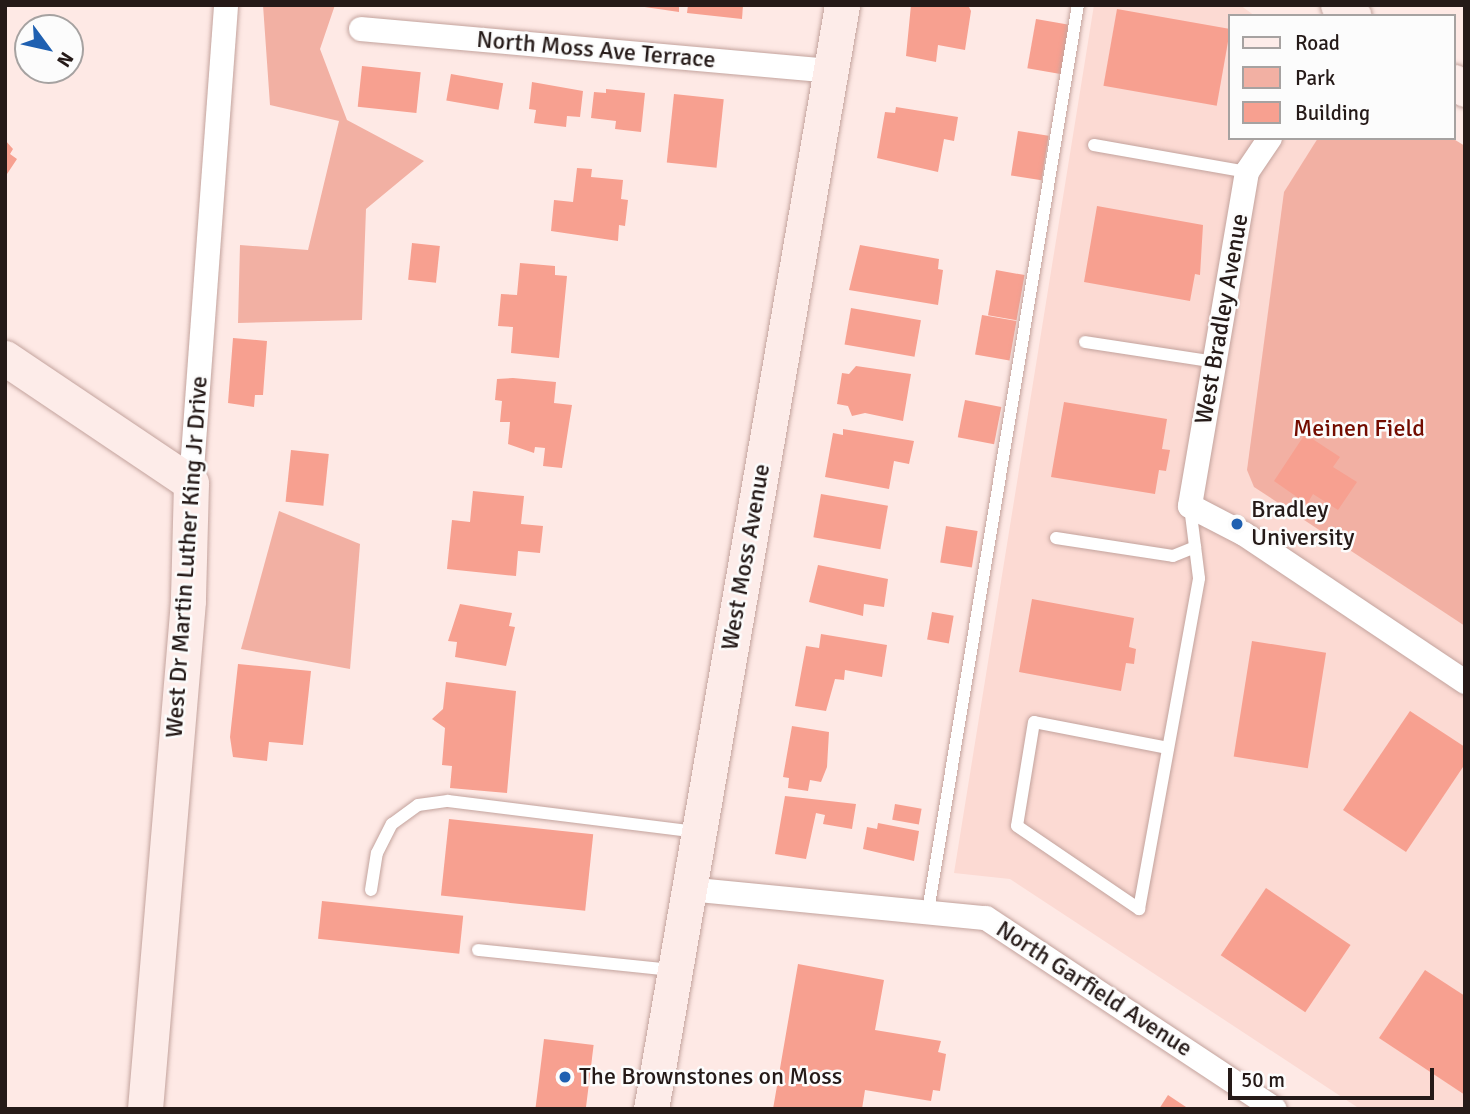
<!DOCTYPE html>
<style>
body{margin:0}
#map{position:relative;width:1470px;height:1114px;overflow:hidden;background:#fee9e5;font-family:Signika,sans-serif}
div>[style]{position:absolute}
.built>*{inset:0;background:#fcdad3}
.green>*{inset:0;background:#f2b0a3}
.building>*{inset:0;background:#f7a090;transform-origin:0 0}
.roads{filter:drop-shadow(0 0 2px #c3a39d) drop-shadow(0 0 2px #c3a39d)}
.lane>*{height:12px;margin:-6px;padding:0 6px;transform-origin:6px;border-radius:6px;background:#fff}
.street>*{height:24px;margin:-12px;padding:0 12px;transform-origin:12px;border-radius:12px;background:#fff}
.secondary>*{height:35px;margin:-17.5px;padding:0 17.5px;transform-origin:17.5px;border-radius:17.5px;background:#fdece9}
.dots>*{width:19px;height:19px;translate:-50% -50%;box-sizing:border-box;border:4px solid #fcfcfc;border-radius:50%}
span{translate:-50% -50%;white-space:nowrap;text-align:center;line-height:1.15;-webkit-text-stroke:5px #fcfcfc;paint-order:stroke}
.street-label{font-size:24px;color:#251a18}
.park-label{font-size:24px;color:#730c00}
.poi-label{font-size:24px;color:#251a18}
.left{translate:0 -50%;text-align:left}
.frame{position:absolute;inset:0;border:7px solid #251a18;pointer-events:none}
.legend{position:absolute;left:1228px;top:14px;width:228px;height:126px;box-sizing:border-box;background:#fcfcfc;border:2px solid #a6a2a1;margin:0;padding:9px 12px;list-style:none;font-size:21px;color:#251a18}
.legend li{display:flex;align-items:center;gap:14px;height:35px}
.legend b{width:35px;border:2px solid #a6a2a1}
.north{position:absolute;left:14px;top:14px;width:70px;height:70px;box-sizing:border-box;background:#fcfcfc;border:2px solid #a6a2a1;border-radius:50%;rotate:123deg;font-size:19px;font-weight:700;line-height:28px;text-align:center;color:#251a18}
.north::after{content:'';display:block;margin:auto;width:24px;height:32px;background:#1f60b1;clip-path:polygon(50% 0,100% 100%,50% 72%,0 100%)}
.scale{position:absolute;left:1228px;top:1068px;width:206px;height:32px;box-sizing:border-box;border:4px solid #251a18;border-top:0;padding-left:9px;font-size:21px;line-height:24px;white-space:nowrap;color:#251a18;-webkit-text-stroke:5px #fcfcfc;paint-order:stroke}
</style>
<div id="map">
<div class="built">
<div style="clip-path:polygon(1094px 5px,1240px 5px,1255px 16px,1230px 16px,1230px 138px,1409px 138px,1465px 175px,1465px 1109px,1360px 1109px,1010px 879px,954px 873px)"></div>
</div>
<div class="green">
<div style="clip-path:polygon(263px 5px,335px 5px,320px 49px,347px 120px,424px 161px,366px 209px,362px 320px,238px 323px,240px 245px,308px 250px,339px 121px,270px 105px)"></div>
<div style="clip-path:polygon(1318px 138px,1452px 138px,1465px 146px,1465px 626px,1254px 487px,1247px 470px,1284px 192px)"></div>
<div style="clip-path:polygon(279px 511px,360px 544px,350px 669px,241px 649px)"></div>
</div>
<div class="building">
<div style="clip-path:polygon(631px 5px,679px 5px,679px 12px)"></div>
<div style="clip-path:polygon(688px 5px,743px 5px,742px 19px,687px 13px)"></div>
<div style="clip-path:polygon(911px 5px,968px 5px,971px 11px,965px 50px,938px 45px,936px 62px,906px 56px)"></div>
<div style="left:1117px;top:9px;width:115px;height:78px;rotate:10deg"></div>
<div style="left:1036px;top:19px;width:35px;height:50px;rotate:10deg"></div>
<div style="left:362px;top:66px;width:59px;height:41px;rotate:6deg"></div>
<div style="left:451px;top:74px;width:53px;height:27px;rotate:10deg"></div>
<div style="clip-path:polygon(532px 82px,583px 91px,580px 117px,567px 116px,566px 127px,534px 123px,536px 110px,529px 109px)"></div>
<div style="clip-path:polygon(606px 89px,645px 93px,641px 132px,615px 129px,616px 121px,591px 118px,594px 92px,606px 93px)"></div>
<div style="left:674px;top:94px;width:50px;height:69px;rotate:6deg"></div>
<div style="clip-path:polygon(896px 107px,958px 117px,954px 141px,944px 139px,938px 172px,877px 158px,885px 112px,895px 113px)"></div>
<div style="left:1018px;top:131px;width:31px;height:45px;rotate:9deg"></div>
<div style="clip-path:polygon(5px 140px,13px 149px,10px 154px,17px 159px,5px 177px)"></div>
<div style="clip-path:polygon(577px 168px,592px 169px,591px 177px,623px 180px,621px 199px,628px 200px,625px 226px,619px 225px,618px 241px,551px 231px,554px 200px,573px 202px)"></div>
<div style="clip-path:polygon(1097px 206px,1203px 225px,1200px 275px,1195px 274px,1190px 301px,1084px 282px)"></div>
<div style="left:412px;top:243px;width:28px;height:37px;rotate:6deg"></div>
<div style="clip-path:polygon(860px 245px,939px 259px,938px 269px,943px 270px,938px 305px,849px 290px)"></div>
<div style="clip-path:polygon(520px 263px,555px 266px,555px 275px,567px 276px,559px 358px,511px 353px,513px 327px,498px 326px,501px 294px,517px 295px)"></div>
<div style="left:996px;top:270px;width:29px;height:46px;rotate:10deg"></div>
<div style="left:851px;top:308px;width:71px;height:37px;rotate:10deg"></div>
<div style="left:982px;top:315px;width:35px;height:40px;rotate:10deg"></div>
<div style="clip-path:polygon(233px 338px,267px 341px,263px 395px,255px 395px,254px 407px,228px 403px)"></div>
<div style="clip-path:polygon(856px 366px,911px 374px,903px 421px,865px 413px,852px 416px,848px 406px,837px 404px,842px 373px,849px 374px)"></div>
<div style="clip-path:polygon(513px 378px,556px 382px,554px 403px,572px 405px,562px 468px,543px 466px,545px 448px,535px 447px,534px 453px,508px 444px,510px 422px,500px 422px,502px 401px,495px 400px,497px 379px)"></div>
<div style="left:965px;top:400px;width:37px;height:38px;rotate:11deg"></div>
<div style="clip-path:polygon(1064px 402px,1167px 419px,1162px 449px,1170px 450px,1166px 471px,1159px 470px,1155px 494px,1051px 477px)"></div>
<div style="clip-path:polygon(843px 429px,914px 441px,909px 464px,894px 461px,889px 489px,825px 477px,833px 433px,843px 435px)"></div>
<div style="clip-path:polygon(1305px 434px,1340px 457px,1333px 467px,1357px 482px,1338px 510px,1313px 494px,1307px 504px,1274px 481px)"></div>
<div style="left:291px;top:450px;width:38px;height:52px;rotate:6deg"></div>
<div style="clip-path:polygon(473px 491px,524px 496px,521px 524px,543px 526px,540px 553px,518px 551px,516px 576px,447px 569px,452px 520px,470px 522px)"></div>
<div style="left:821px;top:494px;width:68px;height:44px;rotate:10deg"></div>
<div style="left:946px;top:526px;width:32px;height:37px;rotate:9deg"></div>
<div style="clip-path:polygon(818px 565px,888px 579px,884px 607px,864px 604px,863px 616px,809px 602px)"></div>
<div style="clip-path:polygon(1032px 599px,1134px 618px,1129px 647px,1136px 649px,1134px 664px,1126px 663px,1121px 691px,1019px 672px)"></div>
<div style="clip-path:polygon(460px 604px,512px 613px,509px 626px,515px 627px,506px 666px,455px 657px,457px 642px,448px 641px)"></div>
<div style="left:932px;top:612px;width:22px;height:28px;rotate:10deg"></div>
<div style="clip-path:polygon(821px 634px,887px 645px,882px 677px,845px 670px,844px 680px,835px 679px,826px 711px,795px 706px,806px 646px,819px 648px)"></div>
<div style="left:1252px;top:641px;width:75px;height:117px;rotate:9deg"></div>
<div style="clip-path:polygon(238px 664px,311px 671px,303px 745px,269px 742px,267px 761px,233px 757px,230px 737px)"></div>
<div style="clip-path:polygon(446px 682px,516px 691px,507px 793px,450px 788px,452px 766px,442px 765px,445px 728px,432px 719px,443px 709px)"></div>
<div style="clip-path:polygon(1410px 711px,1465px 747px,1465px 764px,1406px 852px,1343px 810px)"></div>
<div style="clip-path:polygon(792px 726px,829px 732px,827px 767px,821px 782px,810px 780px,808px 791px,788px 788px,789px 778px,783px 777px)"></div>
<div style="clip-path:polygon(785px 796px,856px 804px,852px 829px,823px 824px,825px 815px,816px 813px,806px 859px,775px 854px)"></div>
<div style="left:895px;top:804px;width:27px;height:16px;rotate:10deg"></div>
<div style="left:449px;top:819px;width:145px;height:77px;rotate:6deg"></div>
<div style="clip-path:polygon(878px 823px,919px 831px,914px 861px,863px 849px,867px 827px,877px 829px)"></div>
<div style="left:1266px;top:888px;width:102px;height:81px;rotate:34deg"></div>
<div style="left:322px;top:901px;width:142px;height:38px;rotate:6deg"></div>
<div style="clip-path:polygon(798px 964px,884px 980px,875px 1030px,941px 1041px,938px 1052px,946px 1054px,940px 1091px,933px 1090px,931px 1101px,865px 1090px,862px 1109px,773px 1109px)"></div>
<div style="clip-path:polygon(1425px 970px,1465px 996px,1465px 1095px,1379px 1038px)"></div>
<div style="left:544px;top:1039px;width:50px;height:70px;rotate:7deg"></div>
<div style="clip-path:polygon(1168px 1095px,1189px 1109px,1159px 1109px)"></div>
</div>
<div class="roads">
<div class="lane">
<div style="left:1094px;top:145px;width:155px;rotate:10deg"></div>
<div style="left:1085px;top:342px;width:132px;rotate:8.7deg"></div>
<div style="left:1056px;top:538px;width:118px;rotate:8.7deg"></div>
<div style="left:1173px;top:556px;width:24px;rotate:-22deg"></div>
<div style="left:1168px;top:748px;width:136px;rotate:-169deg"></div>
<div style="left:1034px;top:722px;width:105px;rotate:99.3deg"></div>
<div style="left:1017px;top:826px;width:148px;rotate:34.2deg"></div>
<div style="left:1139px;top:909px;width:336px;rotate:-79.7deg"></div>
<div style="left:1199px;top:578px;width:72px;rotate:-97.2deg"></div>
<div style="left:371px;top:890px;width:37px;rotate:-81deg"></div>
<div style="left:377px;top:853px;width:33px;rotate:-63deg"></div>
<div style="left:392px;top:824px;width:32px;rotate:-36deg"></div>
<div style="left:418px;top:805px;width:30px;rotate:-8deg"></div>
<div style="left:448px;top:801px;width:252px;rotate:7.1deg"></div>
<div style="left:928px;top:911px;width:918px;rotate:-80.6deg"></div>
<div style="left:478px;top:950px;width:196px;rotate:5.9deg"></div>
</div>
<div class="street">
<div style="left:361px;top:29px;width:473px;rotate:5.1deg"></div>
<div style="left:1270px;top:138px;width:41px;rotate:124.1deg"></div>
<div style="left:1247px;top:172px;width:339px;rotate:99.7deg"></div>
<div style="left:1190px;top:506px;width:61px;rotate:27.4deg"></div>
<div style="left:1244px;top:534px;width:266px;rotate:33.8deg"></div>
<div style="left:191px;top:483px;width:479px;rotate:-85.8deg"></div>
<div style="left:688px;top:889px;width:299px;rotate:5.6deg"></div>
<div style="left:986px;top:918px;width:346px;rotate:33.5deg"></div>
</div>
<div class="secondary">
<div style="left:1338px;top:5px;width:19px;rotate:35deg"></div>
<div style="left:1454px;top:82px;width:13px;rotate:32deg"></div>
<div style="left:5px;top:358px;width:224px;rotate:33.9deg"></div>
<div style="left:191px;top:483px;width:118px;rotate:91.5deg"></div>
<div style="left:188px;top:601px;width:510px;rotate:94.84deg"></div>
<div style="left:651px;top:1109px;width:1120px;rotate:-80.18deg"></div>
</div>
</div>
<div class="dots">
<div style="left:1237px;top:524px;background:#1f60b1"></div>
<div style="left:565px;top:1077px;background:#1f60b1"></div>
</div>
<div class="street-label">
<span style="left:596px;top:50px;rotate:5deg">North Moss Ave Terrace</span>
<span style="left:1222px;top:319px;rotate:-80deg">West Bradley Avenue</span>
<span style="left:187px;top:557px;rotate:-86deg">West Dr Martin Luther King Jr Drive</span>
<span style="left:746px;top:557px;rotate:-80deg">West Moss Avenue</span>
<span style="left:1094px;top:989px;rotate:33deg">North Garfield Avenue</span>
</div>
<div class="park-label">
<span style="left:1359px;top:429px">Meinen Field</span>
</div>
<div class="poi-label">
<span class="left" style="left:1251px;top:524px">Bradley<br>University</span>
<span class="left" style="left:579px;top:1077px">The Brownstones on Moss</span>
</div>
<div class="frame"></div>
<ul class="legend">
<li><b style="height:9px;background:#fdece9"></b>Road</li>
<li><b style="height:19px;background:#f2b0a3"></b>Park</li>
<li><b style="height:19px;background:#f7a090"></b>Building</li>
</ul>
<div class="north">N</div>
<div class="scale">50 m</div>
</div>
